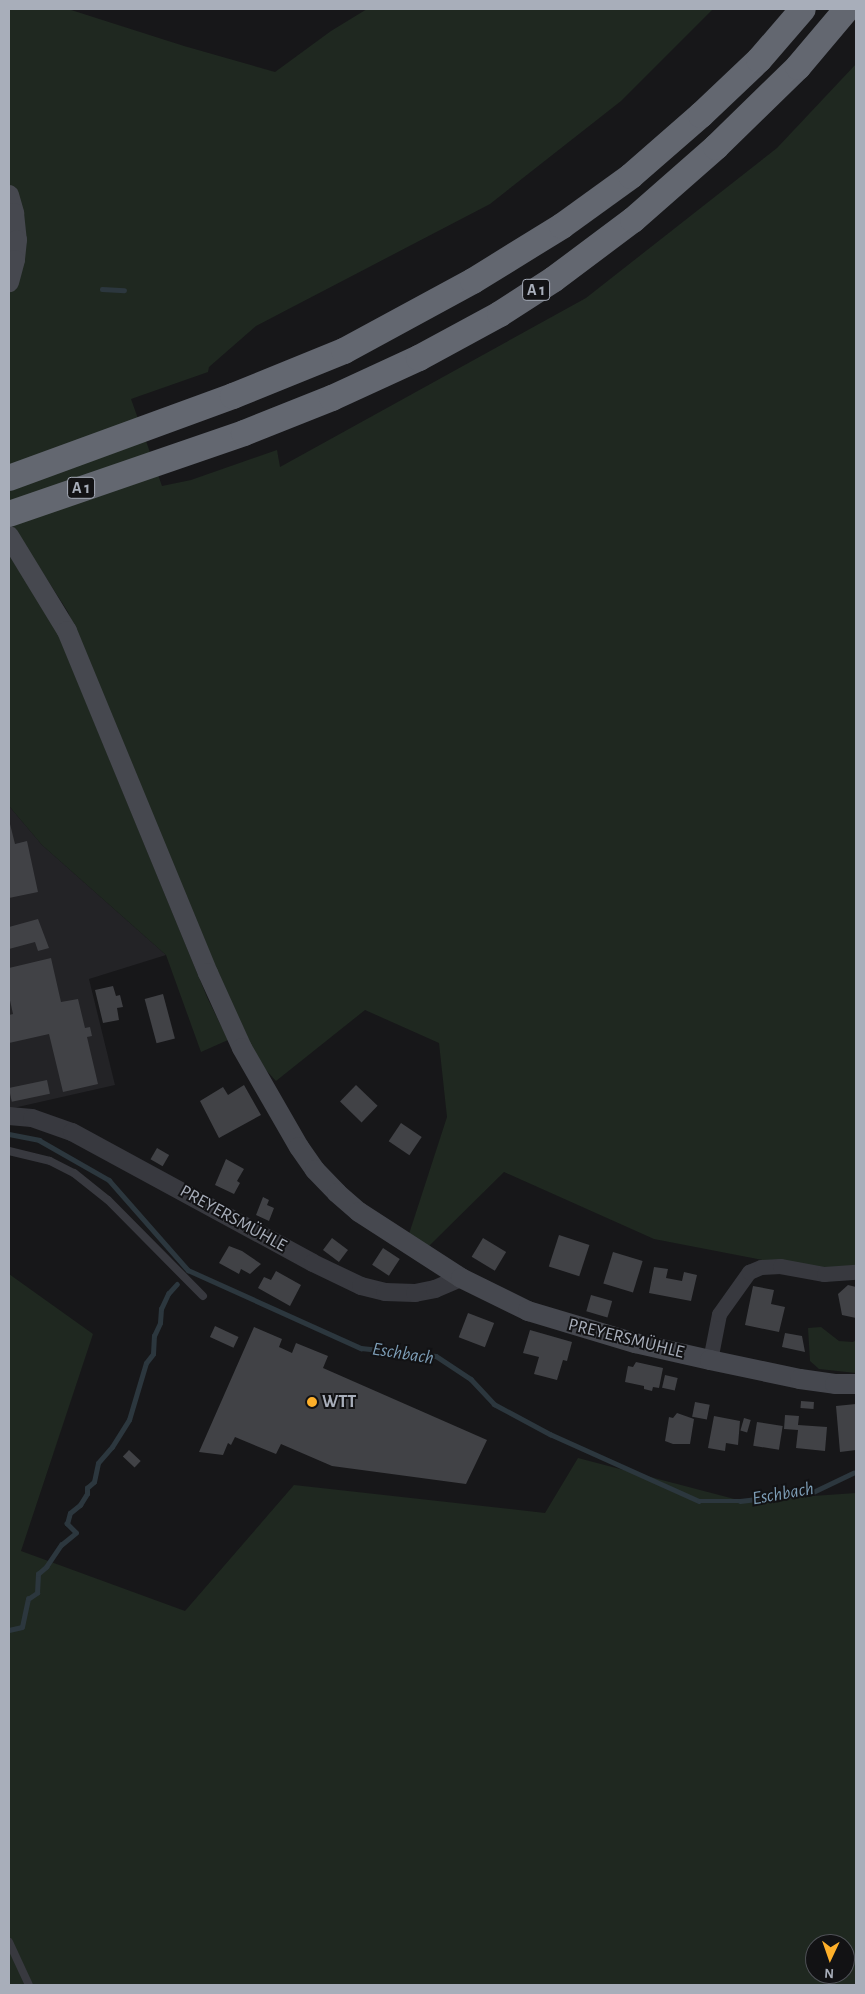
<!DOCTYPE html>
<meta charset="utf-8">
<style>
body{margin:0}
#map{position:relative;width:865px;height:1994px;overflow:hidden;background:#171719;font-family:"Alegreya Sans",sans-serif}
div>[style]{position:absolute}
.built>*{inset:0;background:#232326}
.green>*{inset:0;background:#1f2820}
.stream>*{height:4.5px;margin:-2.25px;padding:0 2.25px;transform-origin:2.25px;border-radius:2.25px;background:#2c373e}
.building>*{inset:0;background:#414246;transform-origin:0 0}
.service>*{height:8px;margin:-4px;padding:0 4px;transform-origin:4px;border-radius:4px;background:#38393f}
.minor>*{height:15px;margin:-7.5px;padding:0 7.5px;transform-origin:7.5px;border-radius:7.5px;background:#38393f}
.tertiary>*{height:18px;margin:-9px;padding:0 9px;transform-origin:9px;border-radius:9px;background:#38393f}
.secondary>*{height:20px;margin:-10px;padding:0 10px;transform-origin:10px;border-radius:10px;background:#46484f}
.motorway>*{height:26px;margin:-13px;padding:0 13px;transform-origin:13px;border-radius:13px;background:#636770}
.dots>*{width:14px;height:14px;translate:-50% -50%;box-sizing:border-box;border:2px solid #121214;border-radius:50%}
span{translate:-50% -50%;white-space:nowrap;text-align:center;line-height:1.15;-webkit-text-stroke:4px #121214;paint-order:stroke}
.shield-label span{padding:1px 4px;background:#121214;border:1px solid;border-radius:4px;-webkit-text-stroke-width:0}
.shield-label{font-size:16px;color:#a8aeba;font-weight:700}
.street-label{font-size:18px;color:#a8aeba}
.poi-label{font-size:18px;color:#a8aeba;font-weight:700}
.left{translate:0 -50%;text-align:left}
.water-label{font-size:19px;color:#7d9eb7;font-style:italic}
.frame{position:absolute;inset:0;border:10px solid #a8aeba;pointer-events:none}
.north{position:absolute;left:805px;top:1934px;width:50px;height:50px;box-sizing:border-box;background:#121214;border:1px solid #4e5056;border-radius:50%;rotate:183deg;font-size:14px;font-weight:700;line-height:20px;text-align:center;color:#a8aeba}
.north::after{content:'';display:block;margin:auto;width:18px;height:22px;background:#feb02a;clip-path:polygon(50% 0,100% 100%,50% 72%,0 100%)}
</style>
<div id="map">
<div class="built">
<div style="clip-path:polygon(9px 806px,42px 845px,166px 955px,89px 979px,115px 1085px,9px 1109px)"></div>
</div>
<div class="green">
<div style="clip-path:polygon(9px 9px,68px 9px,184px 46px,275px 72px,331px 31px,367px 9px,713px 9px,621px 101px,490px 204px,256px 326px,209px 367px,208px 372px,131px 399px,162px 486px,191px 480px,277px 450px,280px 467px,586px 298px,777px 148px,856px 64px,856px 1278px,654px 1239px,504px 1172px,429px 1246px,409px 1234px,447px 1117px,439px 1043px,365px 1010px,276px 1081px,250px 1053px,68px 612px,9px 520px)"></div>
<div style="clip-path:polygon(9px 555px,56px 629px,207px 997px,228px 1040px,201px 1052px,166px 955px,42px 845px,9px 806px)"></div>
<div style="clip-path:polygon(evenodd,9px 1274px,93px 1334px,21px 1551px,185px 1611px,294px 1485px,545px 1513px,578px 1458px,742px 1501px,856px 1493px,856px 1985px,9px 1985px,9px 1274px,815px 1944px,845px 1944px,845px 1974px,815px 1974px,815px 1944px)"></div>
<div style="clip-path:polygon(821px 1327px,839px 1341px,853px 1342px,856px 1340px,856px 1373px,819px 1369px,810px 1361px,808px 1328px)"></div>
</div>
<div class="stream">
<div style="left:102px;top:289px;width:22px;rotate:3deg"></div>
<div style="left:9px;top:1134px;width:31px;rotate:11deg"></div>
<div style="left:39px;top:1140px;width:81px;rotate:29.7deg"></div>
<div style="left:109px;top:1180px;width:120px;rotate:48.7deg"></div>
<div style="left:188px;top:1270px;width:190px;rotate:24.3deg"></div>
<div style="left:361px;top:1348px;width:75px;rotate:6.1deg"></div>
<div style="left:436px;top:1356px;width:42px;rotate:33.3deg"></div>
<div style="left:471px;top:1379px;width:34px;rotate:47deg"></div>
<div style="left:494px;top:1404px;width:64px;rotate:28.2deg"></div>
<div style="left:550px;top:1434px;width:163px;rotate:24.2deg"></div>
<div style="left:699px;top:1501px;width:41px"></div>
<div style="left:740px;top:1501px;width:71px;rotate:-6.4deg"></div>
<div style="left:811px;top:1493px;width:47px;rotate:-25.5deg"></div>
<div style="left:9px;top:1630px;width:13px;rotate:-13deg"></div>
<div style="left:22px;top:1627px;width:29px;rotate:-78deg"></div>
<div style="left:28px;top:1599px;width:11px;rotate:-34deg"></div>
<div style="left:37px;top:1593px;width:19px;rotate:-87deg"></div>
<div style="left:38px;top:1574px;width:11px;rotate:-41deg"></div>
<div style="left:46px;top:1567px;width:27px;rotate:-56deg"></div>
<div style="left:61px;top:1545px;width:19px;rotate:-39deg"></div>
<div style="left:76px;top:1533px;width:13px;rotate:-135deg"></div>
<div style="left:67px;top:1524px;width:11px;rotate:-75deg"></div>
<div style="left:70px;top:1513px;width:13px;rotate:-39deg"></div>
<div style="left:80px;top:1505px;width:13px;rotate:-58deg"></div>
<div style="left:87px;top:1494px;width:6px;rotate:-90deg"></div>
<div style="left:87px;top:1488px;width:9px;rotate:-41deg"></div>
<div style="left:94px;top:1482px;width:19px;rotate:-78deg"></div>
<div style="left:98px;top:1463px;width:21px;rotate:-49deg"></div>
<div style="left:112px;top:1447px;width:32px;rotate:-58deg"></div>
<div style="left:129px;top:1420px;width:59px;rotate:-73.4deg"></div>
<div style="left:146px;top:1363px;width:11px;rotate:-52deg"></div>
<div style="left:153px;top:1354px;width:18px;rotate:-87deg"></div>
<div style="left:154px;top:1336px;width:14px;rotate:-65deg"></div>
<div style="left:160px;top:1323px;width:14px;rotate:-86deg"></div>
<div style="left:161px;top:1309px;width:17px;rotate:-65deg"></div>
<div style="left:168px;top:1294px;width:13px;rotate:-48deg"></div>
</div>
<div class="building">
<div style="clip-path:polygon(9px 820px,15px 844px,27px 841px,38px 892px,9px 898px)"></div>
<div style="clip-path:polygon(38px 919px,49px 948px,38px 951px,35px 942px,9px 949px,9px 927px)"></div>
<div style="clip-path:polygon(51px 958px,61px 1002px,78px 999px,85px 1028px,90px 1027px,92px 1036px,87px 1037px,98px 1084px,63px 1092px,49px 1034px,9px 1043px,9px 1015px,13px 1014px,9px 996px,9px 968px)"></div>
<div style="clip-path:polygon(113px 986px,116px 996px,120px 995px,123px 1007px,117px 1008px,119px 1020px,103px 1023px,95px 990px)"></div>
<div style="left:163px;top:994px;width:46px;height:19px;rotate:75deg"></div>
<div style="left:47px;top:1080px;width:14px;height:39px;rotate:78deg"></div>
<div style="clip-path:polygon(244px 1085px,261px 1115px,219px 1138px,200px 1101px,223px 1087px,228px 1095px)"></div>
<div style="left:356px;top:1085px;width:30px;height:23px;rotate:44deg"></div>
<div style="left:401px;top:1123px;width:25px;height:22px;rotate:34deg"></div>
<div style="left:157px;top:1148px;width:14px;height:13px;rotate:30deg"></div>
<div style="clip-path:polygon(226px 1159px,244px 1169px,237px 1181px,240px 1183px,234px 1194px,215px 1185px)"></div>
<div style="clip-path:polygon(263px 1197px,269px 1200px,267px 1205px,274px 1208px,269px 1221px,256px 1215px)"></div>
<div style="left:559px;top:1235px;width:32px;height:33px;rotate:18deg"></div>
<div style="left:332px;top:1238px;width:20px;height:15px;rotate:37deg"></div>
<div style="left:483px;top:1238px;width:27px;height:22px;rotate:31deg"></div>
<div style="clip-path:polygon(229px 1246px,242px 1251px,261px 1264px,250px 1274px,241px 1269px,239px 1274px,219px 1263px)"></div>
<div style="left:383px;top:1248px;width:20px;height:20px;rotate:33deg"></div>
<div style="left:613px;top:1252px;width:31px;height:33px;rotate:17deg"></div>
<div style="clip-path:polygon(654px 1267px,668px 1269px,666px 1278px,682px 1281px,684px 1272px,697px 1275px,691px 1301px,649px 1293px)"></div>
<div style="clip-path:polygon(276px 1271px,301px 1285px,290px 1306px,258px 1288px,264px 1277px,271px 1280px)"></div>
<div style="clip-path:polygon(848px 1285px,856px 1287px,856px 1318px,842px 1315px,838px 1294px)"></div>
<div style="clip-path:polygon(753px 1286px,774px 1290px,771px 1304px,785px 1307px,779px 1332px,745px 1325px)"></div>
<div style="left:591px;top:1295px;width:22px;height:17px;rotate:16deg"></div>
<div style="left:468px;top:1313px;width:28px;height:26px;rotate:21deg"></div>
<div style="left:215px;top:1326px;width:26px;height:12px;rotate:25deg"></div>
<div style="clip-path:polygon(254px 1327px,282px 1339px,279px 1347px,292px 1353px,296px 1343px,328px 1356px,323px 1368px,487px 1440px,466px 1484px,332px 1466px,281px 1444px,276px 1454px,235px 1437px,231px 1445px,228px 1443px,223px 1455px,199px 1452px)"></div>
<div style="clip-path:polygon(530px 1330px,572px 1342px,567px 1361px,563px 1360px,557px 1380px,534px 1374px,539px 1357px,523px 1353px)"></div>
<div style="clip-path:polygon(785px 1333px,802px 1336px,805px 1352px,782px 1347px)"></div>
<div style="clip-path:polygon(636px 1362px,663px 1368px,659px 1388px,653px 1387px,652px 1391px,644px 1389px,644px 1386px,625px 1382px,628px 1366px,633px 1367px)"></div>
<div style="left:665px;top:1375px;width:13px;height:13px;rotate:13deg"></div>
<div style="left:801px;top:1401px;width:13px;height:7px;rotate:4deg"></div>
<div style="left:695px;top:1402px;width:15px;height:15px;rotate:11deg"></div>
<div style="clip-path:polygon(856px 1404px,856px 1450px,840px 1452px,836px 1406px)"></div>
<div style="clip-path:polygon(677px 1413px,694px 1419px,690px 1444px,673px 1444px,665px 1441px,669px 1417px,673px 1418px)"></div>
<div style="clip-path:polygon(785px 1415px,799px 1416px,798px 1425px,827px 1427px,825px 1451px,796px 1448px,798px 1430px,784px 1429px)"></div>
<div style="clip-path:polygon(714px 1416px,740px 1421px,738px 1445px,726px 1443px,725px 1451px,708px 1448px)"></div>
<div style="left:744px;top:1418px;width:7px;height:13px;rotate:16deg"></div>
<div style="left:757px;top:1422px;width:26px;height:24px;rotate:9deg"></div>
<div style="left:129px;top:1450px;width:16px;height:9px;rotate:43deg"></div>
</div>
<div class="service">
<div style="left:9px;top:1151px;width:42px;rotate:13.7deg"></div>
<div style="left:50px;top:1161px;width:27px;rotate:27deg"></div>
<div style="left:74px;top:1173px;width:43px;rotate:38.5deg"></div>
<div style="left:108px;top:1200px;width:135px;rotate:45.3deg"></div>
<div style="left:9px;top:1942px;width:47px;rotate:65.1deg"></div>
</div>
<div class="minor">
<div style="left:710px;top:1360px;width:47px;rotate:-78.9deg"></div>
<div style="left:719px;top:1314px;width:52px;rotate:-54.5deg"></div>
<div style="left:749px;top:1272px;width:13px;rotate:-23deg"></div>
<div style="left:761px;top:1267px;width:19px;rotate:-3deg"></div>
<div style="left:780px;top:1266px;width:45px;rotate:10.3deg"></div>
<div style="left:824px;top:1274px;width:32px;rotate:-4deg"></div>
</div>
<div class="tertiary">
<div style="left:9px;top:1116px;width:23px;rotate:5deg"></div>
<div style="left:32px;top:1118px;width:42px;rotate:19.3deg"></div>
<div style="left:72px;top:1132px;width:274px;rotate:28.5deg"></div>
<div style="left:313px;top:1263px;width:53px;rotate:25.6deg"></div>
<div style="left:361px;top:1286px;width:25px;rotate:14deg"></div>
<div style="left:385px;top:1292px;width:30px;rotate:2deg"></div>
<div style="left:415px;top:1293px;width:20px;rotate:-11deg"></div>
<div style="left:435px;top:1289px;width:28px;rotate:-23deg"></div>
</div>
<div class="secondary">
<div style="left:9px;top:195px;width:19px;rotate:74deg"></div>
<div style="left:14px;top:213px;width:27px;rotate:84deg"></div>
<div style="left:17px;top:240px;width:20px;rotate:96deg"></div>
<div style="left:15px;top:260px;width:23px;rotate:105deg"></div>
<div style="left:9px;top:536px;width:111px;rotate:58.6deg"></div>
<div style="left:67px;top:631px;width:370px;rotate:67.6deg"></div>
<div style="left:208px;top:973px;width:82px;rotate:65.6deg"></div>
<div style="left:242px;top:1048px;width:114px;rotate:60.1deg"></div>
<div style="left:299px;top:1147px;width:28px;rotate:55deg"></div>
<div style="left:315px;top:1170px;width:32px;rotate:46deg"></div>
<div style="left:337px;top:1193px;width:29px;rotate:41deg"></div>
<div style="left:359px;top:1212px;width:121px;rotate:32.9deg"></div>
<div style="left:461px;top:1278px;width:75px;rotate:26.2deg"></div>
<div style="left:528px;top:1311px;width:112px;rotate:16.7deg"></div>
<div style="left:635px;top:1343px;width:77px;rotate:12.8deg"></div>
<div style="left:710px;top:1360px;width:92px;rotate:11.9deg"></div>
<div style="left:800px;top:1379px;width:35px;rotate:8deg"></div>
<div style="left:835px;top:1384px;width:21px"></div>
</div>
<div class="motorway">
<div style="left:9px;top:478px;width:239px;rotate:-20.1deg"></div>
<div style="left:233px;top:396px;width:120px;rotate:-22.1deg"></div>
<div style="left:344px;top:351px;width:147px;rotate:-28.5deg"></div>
<div style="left:473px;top:281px;width:105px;rotate:-31.7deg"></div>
<div style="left:562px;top:226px;width:85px;rotate:-35.9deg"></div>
<div style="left:631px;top:176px;width:93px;rotate:-41.1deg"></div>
<div style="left:701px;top:115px;width:80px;rotate:-43.5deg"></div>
<div style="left:759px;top:60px;width:67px;rotate:-49.2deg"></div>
<div style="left:9px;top:514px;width:249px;rotate:-19deg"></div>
<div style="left:244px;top:433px;width:95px;rotate:-21.7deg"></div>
<div style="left:332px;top:398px;width:96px;rotate:-24.7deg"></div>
<div style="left:419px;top:358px;width:92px;rotate:-28.5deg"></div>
<div style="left:500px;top:314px;width:64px;rotate:-32.9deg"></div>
<div style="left:554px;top:279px;width:99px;rotate:-36.8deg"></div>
<div style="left:633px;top:220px;width:111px;rotate:-41.3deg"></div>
<div style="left:716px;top:147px;width:115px;rotate:-44.3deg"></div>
<div style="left:798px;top:67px;width:76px;rotate:-49.8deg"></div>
</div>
<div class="dots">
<div style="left:312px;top:1402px;background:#feb02a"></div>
</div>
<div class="shield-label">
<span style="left:536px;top:290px">A 1</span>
<span style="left:81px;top:488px">A 1</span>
</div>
<div class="street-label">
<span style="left:233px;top:1219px;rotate:29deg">PREYERSMÜHLE</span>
<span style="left:626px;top:1339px;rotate:14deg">PREYERSMÜHLE</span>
</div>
<div class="poi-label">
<span class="left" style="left:322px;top:1402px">WTT</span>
</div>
<div class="water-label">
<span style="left:403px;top:1354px;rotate:9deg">Eschbach</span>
<span style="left:783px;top:1494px;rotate:-10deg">Eschbach</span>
</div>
<div class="frame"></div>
<div class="north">N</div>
</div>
